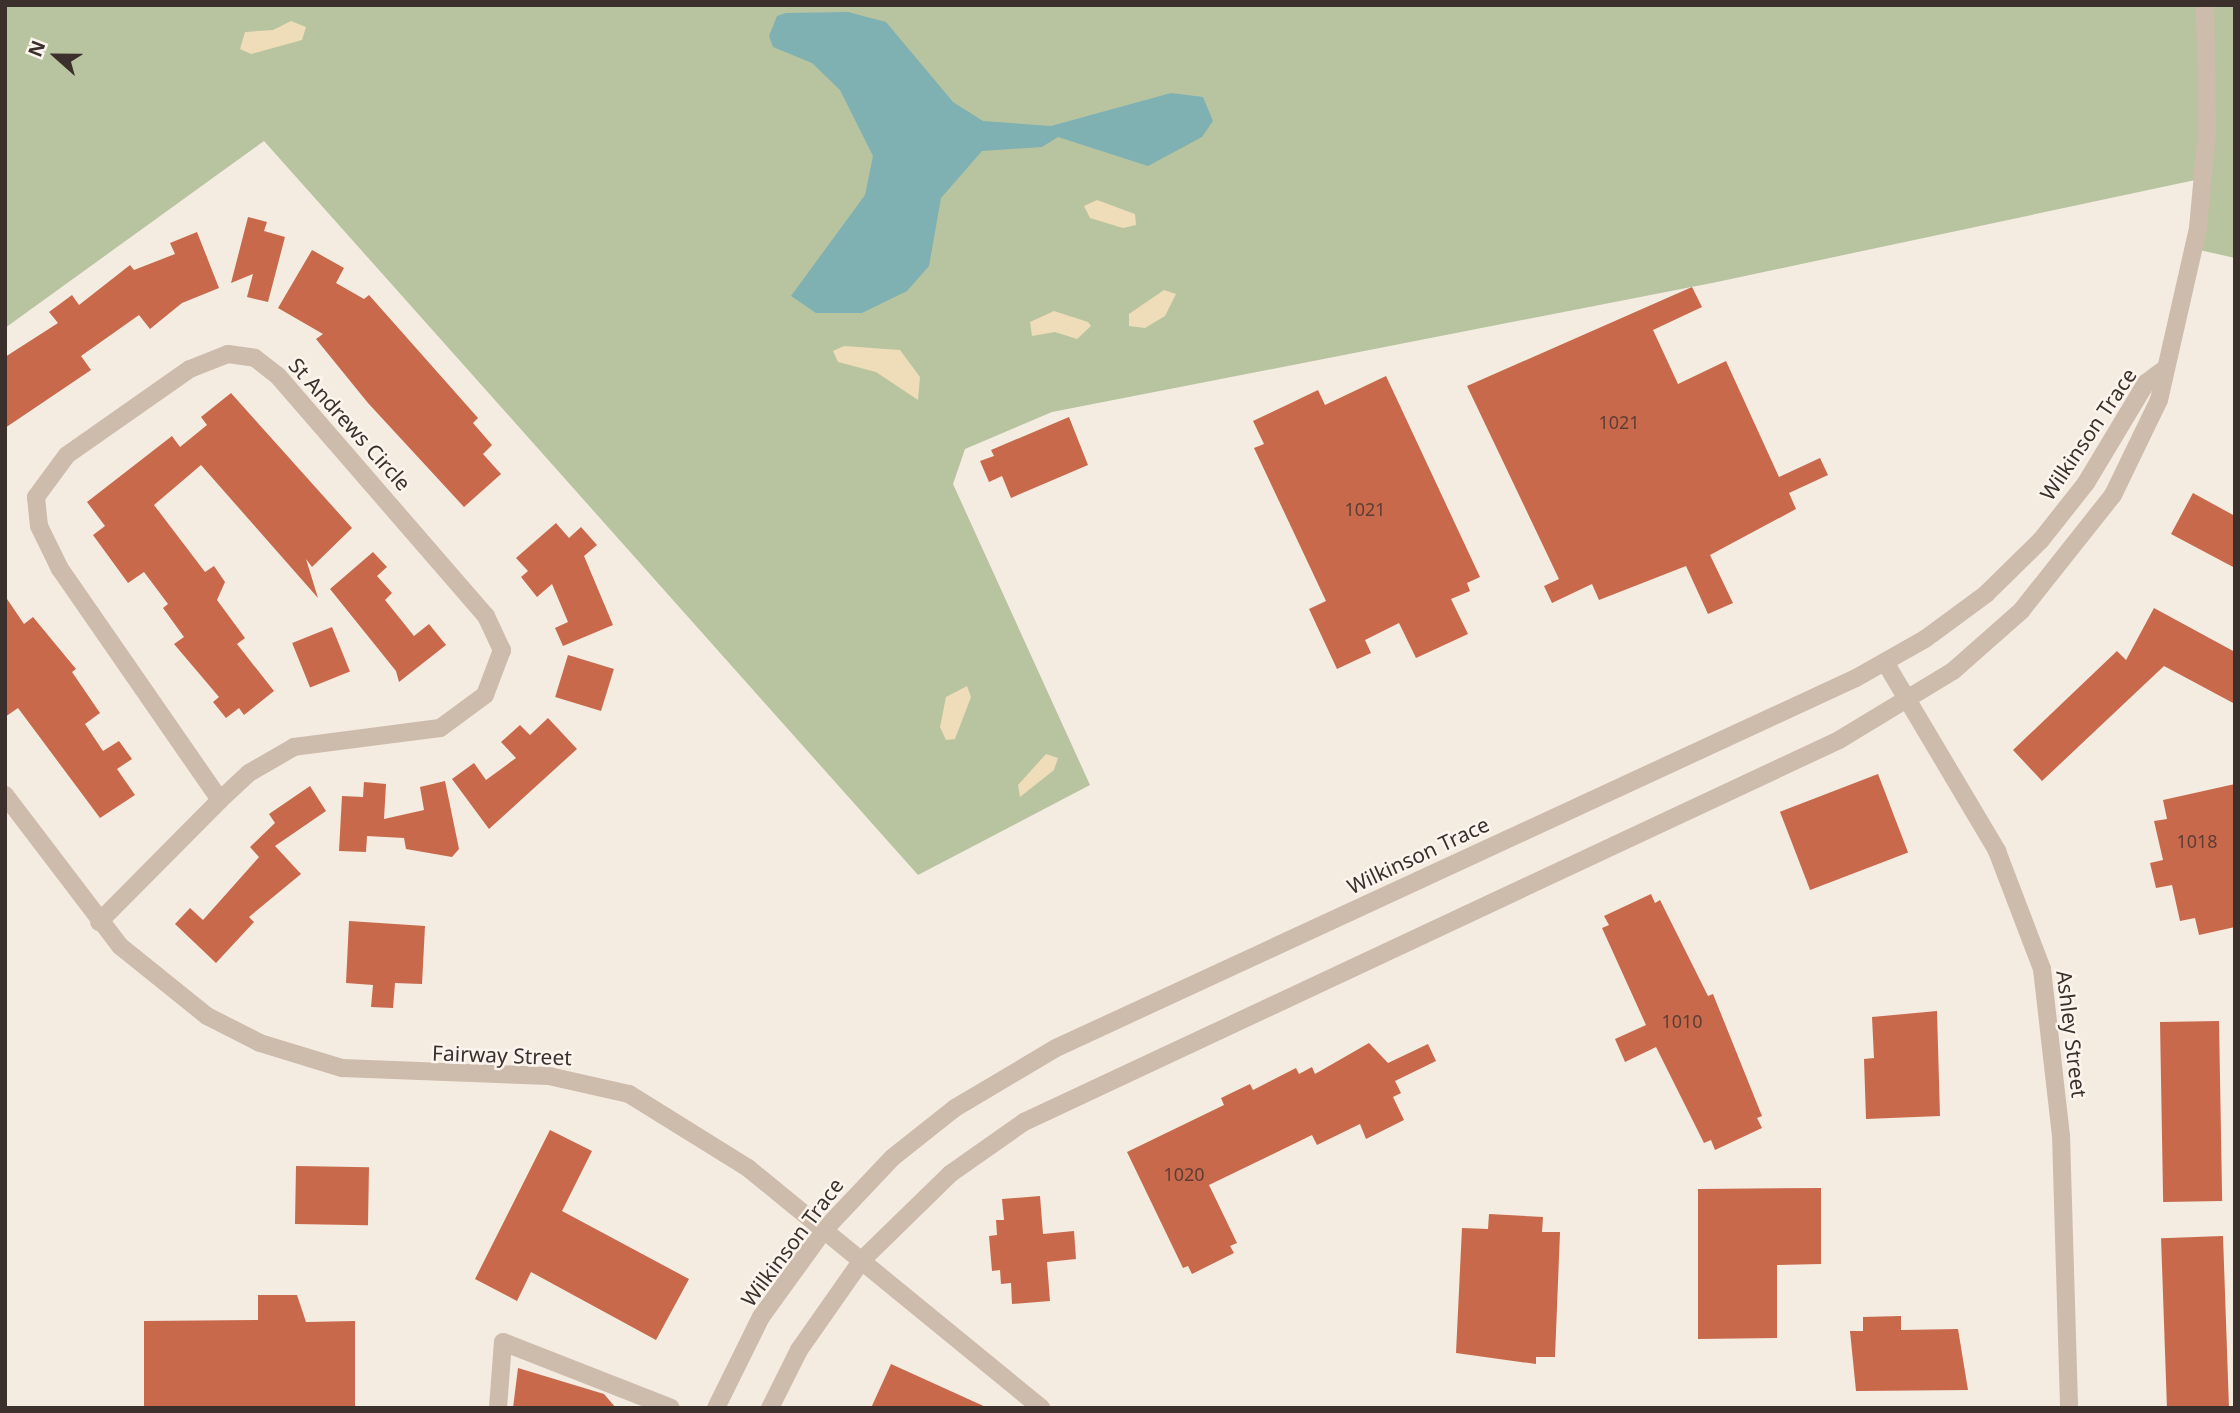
<!DOCTYPE html>
<style>
body{margin:0}
#map{position:relative;width:2240px;height:1413px;overflow:hidden;background:#f4ebe1;font-family:"Noto Sans",sans-serif}
div>[style]{position:absolute}
.green>*{inset:0;background:#b8c4a0}
.sand>*{inset:0;background:#efdcb8}
.water>*{inset:0;background:#7fb0b2}
.building>*{inset:0;background:#c8694b;transform-origin:0 0}
.street>*{height:18px;margin:-9px;padding:0 9px;transform-origin:9px;border-radius:9px;background:#cdbbac}
span{translate:-50% -50%;white-space:nowrap;text-align:center;line-height:1.15;-webkit-text-stroke:5px #fbf5ee;paint-order:stroke}
.number-label{font-size:18px;color:#5e3e33}
.number-label span{-webkit-text-stroke-width:0}
.street-label{font-size:21px;color:#3b302b}
.frame{position:absolute;inset:0;border:7px solid #3b302b;pointer-events:none}
.north{position:absolute;left:21px;top:21px;width:70px;height:70px;-webkit-text-stroke:5px #fbf5ee;paint-order:stroke;rotate:291deg;font-size:19px;font-weight:700;line-height:28px;text-align:center;color:#3b302b}
.north::after{content:'';display:block;margin:auto;width:24px;height:32px;background:#3b302b;clip-path:polygon(50% 0,100% 100%,50% 72%,0 100%)}
</style>
<div id="map">
<div class="green">
<div style="clip-path:polygon(5px 5px,2235px 5px,2235px 258px,2195px 249px,2200px 179px,1717px 282px,1052px 412px,965px 449px,953px 484px,1090px 785px,918px 875px,264px 141px,5px 328px)"></div>
</div>
<div class="sand">
<div style="clip-path:polygon(291px 21px,306px 27px,302px 40px,251px 54px,240px 49px,245px 32px,273px 30px)"></div>
<div style="clip-path:polygon(1097px 200px,1135px 214px,1136px 225px,1123px 228px,1090px 218px,1084px 206px)"></div>
<div style="clip-path:polygon(1164px 290px,1176px 294px,1165px 316px,1145px 328px,1129px 326px,1129px 314px)"></div>
<div style="clip-path:polygon(1054px 311px,1088px 322px,1091px 326px,1077px 339px,1055px 332px,1032px 336px,1030px 322px)"></div>
<div style="clip-path:polygon(844px 346px,900px 350px,920px 377px,918px 400px,876px 372px,838px 362px,833px 351px)"></div>
<div style="clip-path:polygon(967px 686px,971px 697px,955px 739px,946px 740px,940px 727px,946px 697px)"></div>
<div style="clip-path:polygon(1046px 754px,1058px 758px,1054px 770px,1020px 797px,1018px 785px)"></div>
</div>
<div class="water">
<div style="clip-path:polygon(848px 12px,886px 22px,953px 102px,983px 121px,1051px 126px,1171px 93px,1203px 97px,1213px 121px,1202px 137px,1148px 166px,1058px 137px,1042px 147px,982px 151px,941px 198px,929px 266px,907px 291px,862px 313px,816px 313px,791px 296px,865px 195px,873px 156px,840px 90px,812px 63px,773px 47px,769px 36px,777px 16px,786px 13px)"></div>
</div>
<div class="building">
<div style="clip-path:polygon(248px 217px,267px 222px,264px 231px,285px 237px,268px 302px,247px 297px,253px 274px,231px 283px)"></div>
<div style="clip-path:polygon(197px 232px,219px 288px,182px 303px,150px 329px,139px 315px,81px 356px,91px 370px,5px 428px,5px 357px,58px 323px,49px 312px,72px 295px,79px 305px,130px 265px,134px 270px,175px 254px,170px 243px)"></div>
<div style="clip-path:polygon(312px 250px,344px 268px,336px 283px,364px 299px,369px 295px,478px 418px,473px 423px,492px 445px,483px 454px,501px 474px,464px 507px,368px 403px,316px 339px,323px 334px,278px 308px)"></div>
<div style="clip-path:polygon(1692px 287px,1702px 307px,1653px 330px,1678px 384px,1726px 361px,1779px 477px,1820px 458px,1828px 475px,1789px 493px,1796px 509px,1710px 555px,1733px 603px,1708px 614px,1686px 566px,1599px 600px,1592px 584px,1552px 603px,1544px 586px,1559px 579px,1467px 386px)"></div>
<div style="clip-path:polygon(1386px 376px,1480px 577px,1467px 583px,1470px 591px,1451px 599px,1468px 634px,1416px 658px,1399px 623px,1365px 640px,1371px 653px,1337px 669px,1309px 609px,1326px 601px,1254px 448px,1264px 444px,1253px 421px,1318px 390px,1325px 405px)"></div>
<div style="clip-path:polygon(231px 393px,352px 528px,312px 567px,306px 559px,318px 598px,201px 465px,154px 505px,205px 572px,214px 566px,225px 582px,217px 600px,245px 638px,237px 644px,274px 691px,244px 715px,239px 708px,226px 718px,213px 702px,219px 697px,174px 644px,184px 637px,163px 608px,168px 604px,144px 572px,128px 583px,93px 535px,105px 526px,87px 502px,172px 436px,180px 447px,207px 425px,201px 417px)"></div>
<div style="clip-path:polygon(1069px 417px,1088px 465px,1011px 498px,1002px 476px,989px 482px,980px 461px,994px 456px,991px 450px)"></div>
<div style="clip-path:polygon(2193px 493px,2235px 516px,2235px 568px,2171px 534px)"></div>
<div style="clip-path:polygon(556px 523px,569px 538px,581px 527px,597px 545px,584px 556px,613px 625px,563px 646px,555px 628px,568px 622px,552px 584px,537px 597px,521px 577px,528px 571px,516px 558px)"></div>
<div style="clip-path:polygon(373px 552px,387px 567px,377px 576px,392px 593px,385px 600px,414px 636px,429px 624px,446px 645px,399px 682px,396px 671px,330px 589px)"></div>
<div style="clip-path:polygon(5px 596px,24px 624px,33px 617px,76px 669px,72px 672px,100px 713px,85px 724px,103px 751px,119px 741px,132px 759px,117px 769px,135px 795px,100px 818px,18px 708px,5px 717px)"></div>
<div style="clip-path:polygon(2154px 608px,2235px 652px,2235px 704px,2164px 666px,2042px 781px,2013px 750px,2117px 651px,2126px 660px)"></div>
<div style="left:332px;top:627px;width:48px;height:43px;rotate:68deg"></div>
<div style="left:568px;top:655px;width:48px;height:44px;rotate:17deg"></div>
<div style="clip-path:polygon(548px 718px,577px 749px,489px 829px,452px 779px,474px 763px,486px 780px,516px 758px,501px 742px,520px 725px,530px 735px)"></div>
<div style="left:1878px;top:774px;width:84px;height:105px;rotate:69deg"></div>
<div style="clip-path:polygon(445px 781px,459px 849px,452px 857px,406px 849px,404px 838px,367px 836px,366px 852px,339px 851px,342px 796px,363px 797px,364px 782px,386px 784px,384px 819px,424px 810px,420px 787px)"></div>
<div style="clip-path:polygon(2235px 784px,2235px 927px,2199px 935px,2195px 918px,2180px 921px,2172px 885px,2156px 888px,2150px 863px,2163px 860px,2154px 821px,2167px 819px,2163px 800px)"></div>
<div style="clip-path:polygon(310px 786px,326px 811px,275px 846px,301px 874px,249px 917px,254px 922px,216px 963px,175px 924px,190px 908px,203px 920px,259px 857px,250px 847px,275px 823px,269px 814px)"></div>
<div style="clip-path:polygon(1651px 894px,1655px 903px,1660px 900px,1708px 996px,1713px 994px,1762px 1116px,1757px 1118px,1762px 1128px,1715px 1150px,1711px 1140px,1704px 1143px,1656px 1047px,1625px 1062px,1615px 1039px,1646px 1025px,1602px 928px,1609px 925px,1604px 916px)"></div>
<div style="clip-path:polygon(349px 921px,425px 926px,422px 984px,395px 983px,393px 1008px,371px 1007px,373px 985px,346px 983px)"></div>
<div style="clip-path:polygon(1937px 1011px,1940px 1116px,1866px 1119px,1864px 1059px,1874px 1058px,1872px 1017px)"></div>
<div style="left:2219px;top:1021px;width:180px;height:59px;rotate:89deg"></div>
<div style="clip-path:polygon(1369px 1043px,1388px 1063px,1428px 1044px,1436px 1061px,1395px 1081px,1401px 1093px,1393px 1097px,1404px 1120px,1366px 1139px,1360px 1124px,1317px 1145px,1312px 1135px,1209px 1185px,1237px 1243px,1230px 1246px,1234px 1253px,1192px 1274px,1188px 1266px,1183px 1268px,1127px 1152px,1224px 1105px,1221px 1098px,1250px 1084px,1253px 1090px,1296px 1068px,1299px 1074px,1312px 1067px,1315px 1074px)"></div>
<div style="clip-path:polygon(550px 1130px,592px 1151px,562px 1211px,689px 1279px,656px 1340px,531px 1272px,517px 1301px,475px 1279px)"></div>
<div style="left:296px;top:1166px;width:73px;height:58px;rotate:1deg"></div>
<div style="clip-path:polygon(1821px 1188px,1821px 1264px,1777px 1265px,1777px 1338px,1698px 1339px,1698px 1189px)"></div>
<div style="clip-path:polygon(1040px 1196px,1043px 1234px,1074px 1231px,1076px 1259px,1047px 1262px,1050px 1301px,1012px 1304px,1011px 1283px,1001px 1284px,1000px 1270px,992px 1271px,989px 1236px,997px 1235px,996px 1220px,1004px 1220px,1002px 1199px)"></div>
<div style="clip-path:polygon(1489px 1214px,1543px 1217px,1542px 1232px,1560px 1232px,1555px 1357px,1536px 1357px,1536px 1364px,1456px 1353px,1462px 1228px,1488px 1229px)"></div>
<div style="left:2223px;top:1236px;width:172px;height:62px;rotate:88deg"></div>
<div style="clip-path:polygon(258px 1295px,297px 1295px,306px 1322px,355px 1321px,355px 1408px,144px 1408px,144px 1321px,258px 1320px)"></div>
<div style="clip-path:polygon(1901px 1316px,1901px 1330px,1958px 1329px,1968px 1390px,1856px 1391px,1850px 1331px,1863px 1331px,1863px 1317px)"></div>
<div style="clip-path:polygon(891px 1364px,988px 1408px,871px 1408px)"></div>
<div style="clip-path:polygon(518px 1368px,604px 1394px,616px 1408px,513px 1408px)"></div>
</div>
<div class="street">
<div style="left:228px;top:354px;width:27px;rotate:8deg"></div>
<div style="left:255px;top:358px;width:29px;rotate:38deg"></div>
<div style="left:278px;top:376px;width:318px;rotate:49.1deg"></div>
<div style="left:486px;top:616px;width:38px;rotate:65deg"></div>
<div style="left:502px;top:650px;width:48px;rotate:110.7deg"></div>
<div style="left:485px;top:695px;width:56px;rotate:143.7deg"></div>
<div style="left:440px;top:728px;width:147px;rotate:172.6deg"></div>
<div style="left:294px;top:747px;width:52px;rotate:150deg"></div>
<div style="left:249px;top:773px;width:40px;rotate:137deg"></div>
<div style="left:220px;top:800px;width:281px;rotate:-124.7deg"></div>
<div style="left:60px;top:569px;width:48px;rotate:-116deg"></div>
<div style="left:39px;top:526px;width:29px;rotate:-96deg"></div>
<div style="left:36px;top:497px;width:52px;rotate:-53.6deg"></div>
<div style="left:67px;top:455px;width:150px;rotate:-35deg"></div>
<div style="left:190px;top:369px;width:41px;rotate:-21.5deg"></div>
<div style="left:1885px;top:662px;width:220px;rotate:59.3deg"></div>
<div style="left:1997px;top:851px;width:126px;rotate:69.1deg"></div>
<div style="left:2042px;top:969px;width:167px;rotate:83.5deg"></div>
<div style="left:2061px;top:1135px;width:273px;rotate:88.3deg"></div>
<div style="left:5px;top:795px;width:190px;rotate:52.7deg"></div>
<div style="left:120px;top:946px;width:112px;rotate:38.8deg"></div>
<div style="left:207px;top:1016px;width:59px;rotate:27deg"></div>
<div style="left:260px;top:1043px;width:86px;rotate:17deg"></div>
<div style="left:342px;top:1068px;width:207px;rotate:2.2deg"></div>
<div style="left:549px;top:1076px;width:82px;rotate:12.7deg"></div>
<div style="left:629px;top:1094px;width:140px;rotate:31.9deg"></div>
<div style="left:748px;top:1168px;width:379px;rotate:39.3deg"></div>
<div style="left:99px;top:922px;width:172px;rotate:-45.2deg"></div>
<div style="left:498px;top:1408px;width:66px;rotate:-85.7deg"></div>
<div style="left:503px;top:1342px;width:180px;rotate:21.4deg"></div>
<div style="left:716px;top:1408px;width:102px;rotate:-63.7deg"></div>
<div style="left:761px;top:1317px;width:107px;rotate:-54.1deg"></div>
<div style="left:824px;top:1230px;width:99px;rotate:-46.6deg"></div>
<div style="left:892px;top:1158px;width:80px;rotate:-38.4deg"></div>
<div style="left:955px;top:1108px;width:117px;rotate:-30.7deg"></div>
<div style="left:1056px;top:1048px;width:881px;rotate:-24.82deg"></div>
<div style="left:1856px;top:678px;width:79px;rotate:-29.5deg"></div>
<div style="left:1925px;top:639px;width:76px;rotate:-36.4deg"></div>
<div style="left:1986px;top:594px;width:77px;rotate:-44.5deg"></div>
<div style="left:2041px;top:540px;width:73px;rotate:-51.7deg"></div>
<div style="left:2086px;top:483px;width:117px;rotate:-59deg"></div>
<div style="left:2146px;top:383px;width:21px;rotate:-37deg"></div>
<div style="left:770px;top:1408px;width:65px;rotate:-63.4deg"></div>
<div style="left:799px;top:1350px;width:110px;rotate:-55deg"></div>
<div style="left:862px;top:1260px;width:123px;rotate:-44.3deg"></div>
<div style="left:950px;top:1174px;width:90px;rotate:-35.1deg"></div>
<div style="left:1024px;top:1122px;width:900px;rotate:-25.11deg"></div>
<div style="left:1839px;top:740px;width:133px;rotate:-31.2deg"></div>
<div style="left:1953px;top:671px;width:91px;rotate:-41.4deg"></div>
<div style="left:2021px;top:611px;width:148px;rotate:-51.6deg"></div>
<div style="left:2113px;top:495px;width:106px;rotate:-64.2deg"></div>
<div style="left:2159px;top:400px;width:176px;rotate:-77.2deg"></div>
<div style="left:2198px;top:228px;width:97px;rotate:-84.7deg"></div>
<div style="left:2207px;top:131px;width:126px;rotate:-90.9deg"></div>
</div>
<div class="number-label">
<span style="left:1619px;top:422px">1021</span>
<span style="left:1365px;top:509px">1021</span>
<span style="left:2197px;top:841px">1018</span>
<span style="left:1682px;top:1021px">1010</span>
<span style="left:1184px;top:1174px">1020</span>
</div>
<div class="street-label">
<span style="left:350px;top:424px;rotate:48deg">St Andrews Circle</span>
<span style="left:2088px;top:434px;rotate:-56deg">Wilkinson Trace</span>
<span style="left:1418px;top:855px;rotate:-25deg">Wilkinson Trace</span>
<span style="left:2072px;top:1034px;rotate:83deg">Ashley Street</span>
<span style="left:502px;top:1055px;rotate:2deg">Fairway Street</span>
<span style="left:792px;top:1242px;rotate:-53deg">Wilkinson Trace</span>
</div>
<div class="frame"></div>
<div class="north">N</div>
</div>
